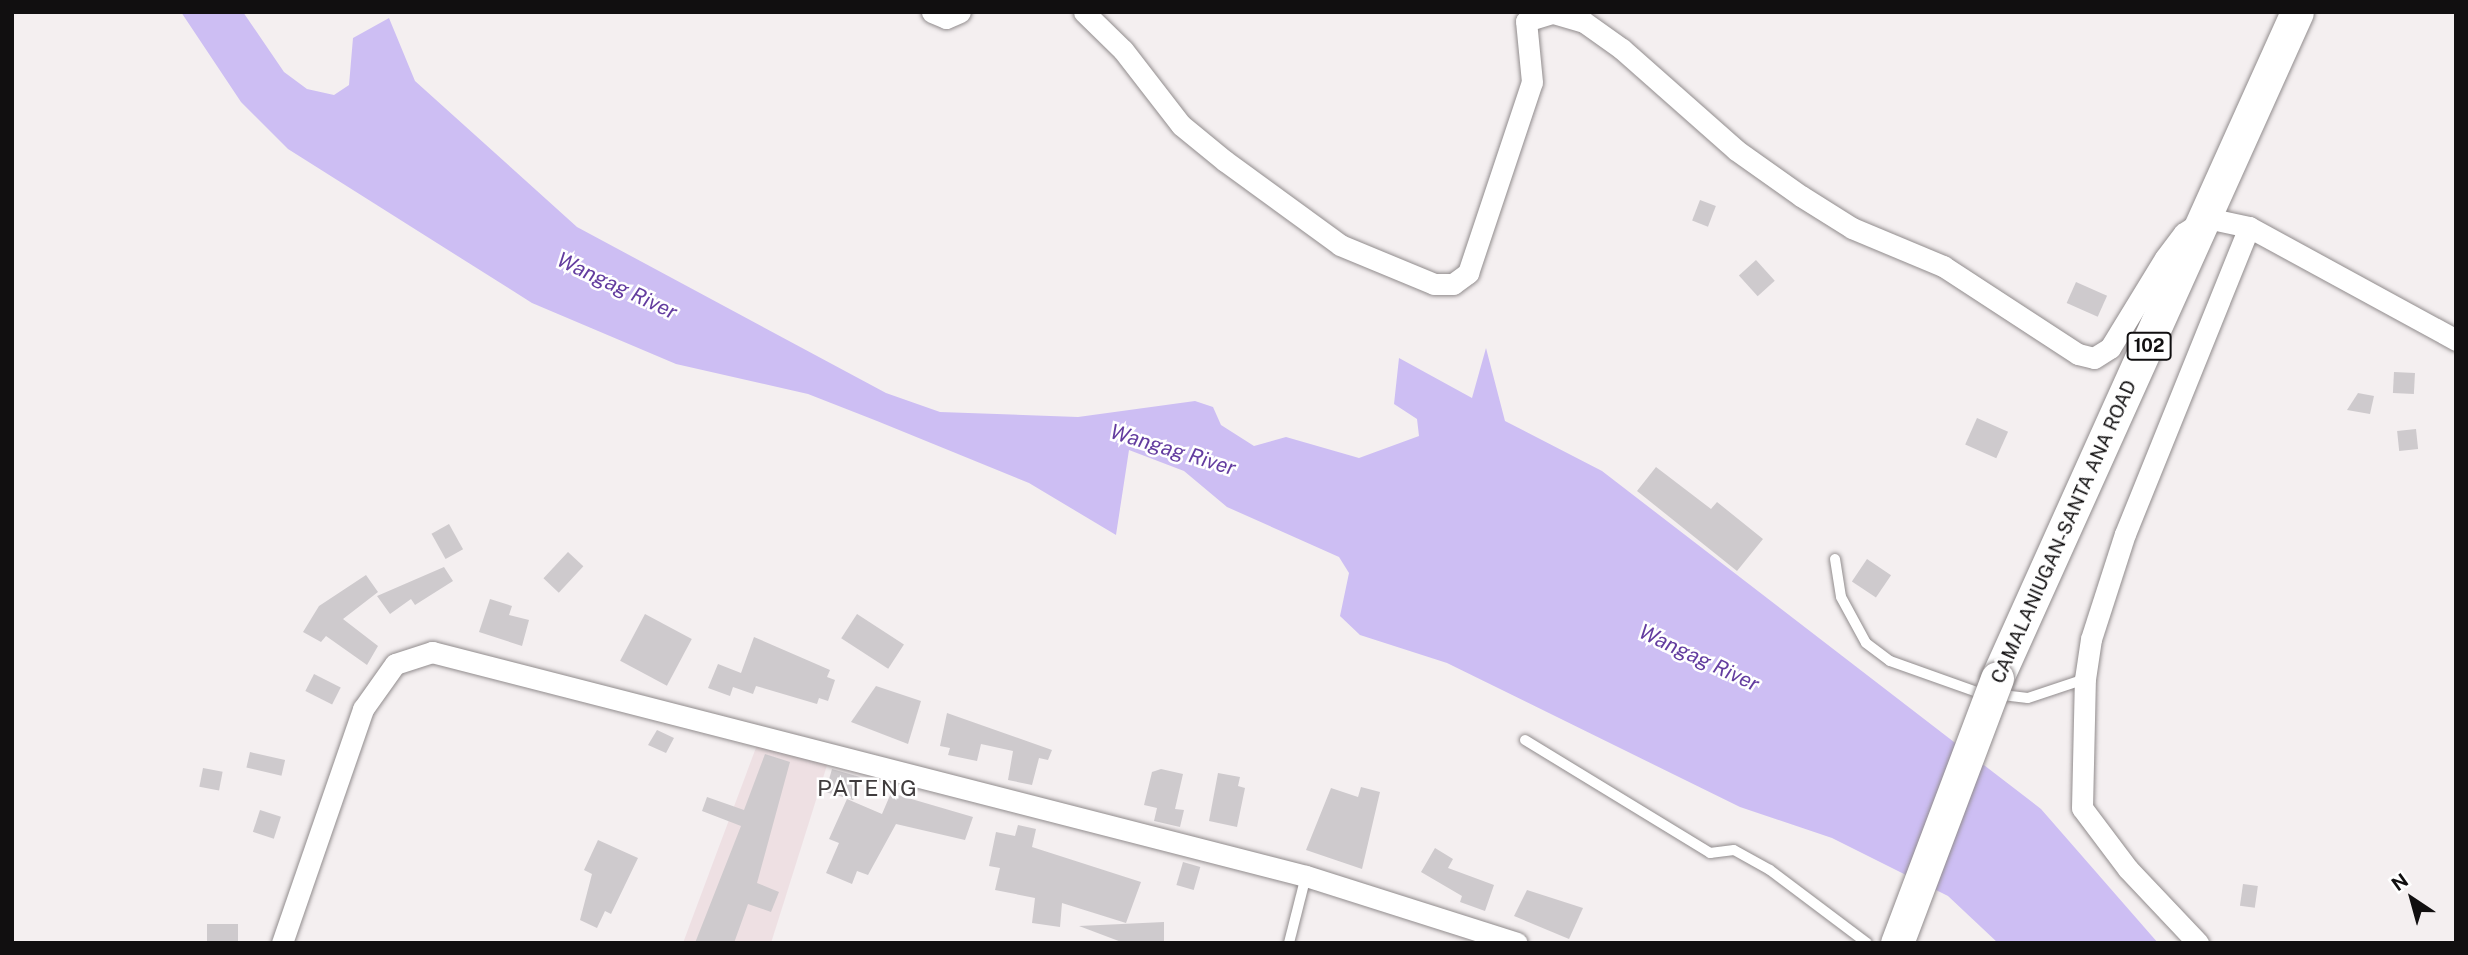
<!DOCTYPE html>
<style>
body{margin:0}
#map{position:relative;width:2468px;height:955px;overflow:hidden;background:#f4eff0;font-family:"Public Sans",sans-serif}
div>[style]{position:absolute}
.built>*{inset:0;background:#eee0e3}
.water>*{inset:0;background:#cdbef3}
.building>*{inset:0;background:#cecacd;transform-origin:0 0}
.roads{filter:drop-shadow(0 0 2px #918c8d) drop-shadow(0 0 2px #918c8d)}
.lane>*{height:10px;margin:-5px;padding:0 5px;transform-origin:5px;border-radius:5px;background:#fff}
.street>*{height:21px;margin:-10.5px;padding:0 10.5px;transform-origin:10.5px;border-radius:10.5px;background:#fff}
.primary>*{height:33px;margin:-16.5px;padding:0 16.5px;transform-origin:16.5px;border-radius:16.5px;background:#fff}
.bridges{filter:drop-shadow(0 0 2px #918c8d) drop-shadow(0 0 2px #918c8d)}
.primary-bridge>*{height:33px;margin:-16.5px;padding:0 16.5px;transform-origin:16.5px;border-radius:16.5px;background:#fff}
span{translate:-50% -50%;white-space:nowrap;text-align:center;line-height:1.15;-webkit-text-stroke:5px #fff;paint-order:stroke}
.shield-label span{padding:2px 5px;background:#fff;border:2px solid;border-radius:5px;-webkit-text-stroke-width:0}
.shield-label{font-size:18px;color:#110f10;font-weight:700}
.street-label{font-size:19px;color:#110f10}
.water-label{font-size:21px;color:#633c9f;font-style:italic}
.quarter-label{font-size:23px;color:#403c3d;letter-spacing:2px}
.frame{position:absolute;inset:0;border:14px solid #110f10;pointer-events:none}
.north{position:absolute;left:2377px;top:864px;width:70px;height:70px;-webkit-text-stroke:5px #fff;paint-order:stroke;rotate:324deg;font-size:19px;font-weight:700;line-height:28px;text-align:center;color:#110f10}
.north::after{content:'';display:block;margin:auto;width:24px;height:32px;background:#110f10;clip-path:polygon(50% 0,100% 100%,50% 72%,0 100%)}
</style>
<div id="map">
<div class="built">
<div style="clip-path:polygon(757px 745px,828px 762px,771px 943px,683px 943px)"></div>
</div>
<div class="water">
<div style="clip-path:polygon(181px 12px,243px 12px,284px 72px,307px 89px,334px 95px,349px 85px,353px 38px,389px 18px,415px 81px,577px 227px,886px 393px,940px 412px,1078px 417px,1195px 401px,1213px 407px,1221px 425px,1254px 446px,1286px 437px,1359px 458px,1419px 436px,1417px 419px,1394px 404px,1399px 358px,1472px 398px,1486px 348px,1505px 421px,1602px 471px,2041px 809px,2158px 943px,1998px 943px,1948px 896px,1832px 838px,1740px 807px,1447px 663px,1360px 635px,1340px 616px,1349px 573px,1339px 557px,1227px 507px,1184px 471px,1129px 450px,1116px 535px,1029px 483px,877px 421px,808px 394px,676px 364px,532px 303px,288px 149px,241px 102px)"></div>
</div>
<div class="building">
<div style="left:1700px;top:200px;width:17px;height:22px;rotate:21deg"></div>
<div style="left:1756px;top:260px;width:28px;height:23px;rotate:48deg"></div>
<div style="left:2076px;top:282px;width:34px;height:23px;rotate:24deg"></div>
<div style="left:2394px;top:372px;width:21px;height:21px;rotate:3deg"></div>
<div style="clip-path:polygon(2358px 393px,2374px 396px,2370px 414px,2347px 410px)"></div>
<div style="left:1977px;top:418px;width:34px;height:29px;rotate:24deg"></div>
<div style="left:2416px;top:429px;width:20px;height:19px;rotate:84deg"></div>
<div style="clip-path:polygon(1656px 467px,1711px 509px,1717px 502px,1763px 539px,1737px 571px,1637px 491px)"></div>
<div style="left:449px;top:524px;width:29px;height:20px;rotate:61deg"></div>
<div style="left:568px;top:552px;width:21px;height:36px;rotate:43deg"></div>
<div style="left:1867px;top:559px;width:29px;height:27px;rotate:34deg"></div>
<div style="clip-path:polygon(444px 567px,453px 581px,415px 605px,411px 599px,390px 614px,377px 596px)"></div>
<div style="clip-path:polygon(366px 575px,378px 592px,343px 619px,378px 646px,367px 665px,326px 636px,321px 642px,303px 632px,319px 606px)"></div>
<div style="clip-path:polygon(490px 599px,512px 606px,509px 615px,529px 620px,522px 646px,479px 632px)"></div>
<div style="left:645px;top:614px;width:53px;height:53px;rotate:28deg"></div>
<div style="left:857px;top:614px;width:56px;height:29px;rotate:33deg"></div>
<div style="clip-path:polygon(754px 637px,830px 670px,827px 677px,835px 680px,828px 701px,819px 698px,817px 704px,756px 686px,753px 694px,733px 687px,730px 696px,708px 688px,718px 664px,741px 673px)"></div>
<div style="left:314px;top:674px;width:30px;height:19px;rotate:27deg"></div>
<div style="clip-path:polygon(876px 686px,921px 701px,908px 744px,851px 722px)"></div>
<div style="clip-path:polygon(947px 713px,1052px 750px,1048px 760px,1039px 758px,1032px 785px,1008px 780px,1013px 751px,981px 744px,977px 761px,948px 755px,950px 748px,940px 746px)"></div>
<div style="clip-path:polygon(657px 730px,674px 738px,666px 753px,648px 745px)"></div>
<div style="left:250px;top:752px;width:36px;height:16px;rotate:13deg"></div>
<div style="clip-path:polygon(765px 754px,790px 762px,757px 883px,779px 892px,771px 912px,748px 904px,734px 943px,695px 943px,741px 826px,702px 811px,707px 797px,744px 810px)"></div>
<div style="left:203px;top:768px;width:20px;height:19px;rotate:11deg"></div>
<div style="left:832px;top:769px;width:29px;height:24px;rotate:16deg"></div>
<div style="clip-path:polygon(1161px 769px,1183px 774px,1175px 809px,1184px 810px,1180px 827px,1154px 821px,1157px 808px,1144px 805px,1152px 772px)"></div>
<div style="clip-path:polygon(1218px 773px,1240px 777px,1238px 786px,1245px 788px,1237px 827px,1209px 821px)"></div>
<div style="clip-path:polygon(1361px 787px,1380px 792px,1362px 869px,1306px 850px,1331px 788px,1358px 797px)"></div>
<div style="clip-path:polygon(891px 793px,973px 817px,965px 840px,896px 824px,868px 875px,857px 871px,852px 884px,826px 873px,839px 843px,829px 839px,847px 799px,882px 814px)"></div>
<div style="left:260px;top:810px;width:22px;height:23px;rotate:18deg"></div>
<div style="clip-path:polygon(1018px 825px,1036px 829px,1032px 847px,1141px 882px,1126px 923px,1062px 903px,1060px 927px,1032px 923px,1035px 898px,995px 890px,1000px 868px,989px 866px,996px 832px,1015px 836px)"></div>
<div style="clip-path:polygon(598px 840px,638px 858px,611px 914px,605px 911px,597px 928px,580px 920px,592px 874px,584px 870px)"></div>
<div style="clip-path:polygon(1435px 848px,1453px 859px,1448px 868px,1494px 885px,1485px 911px,1460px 902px,1462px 896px,1421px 872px)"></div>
<div style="left:1183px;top:862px;width:18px;height:24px;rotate:16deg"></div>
<div style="left:2243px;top:884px;width:15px;height:22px;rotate:8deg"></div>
<div style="clip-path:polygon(1527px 890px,1583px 908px,1569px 939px,1514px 916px)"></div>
<div style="clip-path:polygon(1164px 922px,1164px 943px,1124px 943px,1079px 926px)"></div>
<div style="left:238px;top:924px;width:19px;height:31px;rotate:90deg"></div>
</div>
<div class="roads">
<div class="lane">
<div style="left:1835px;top:559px;width:38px;rotate:81deg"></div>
<div style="left:1841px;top:597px;width:52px;rotate:61.5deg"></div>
<div style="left:1866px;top:643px;width:30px;rotate:37deg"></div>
<div style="left:1890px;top:661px;width:92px;rotate:19.6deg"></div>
<div style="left:1977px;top:692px;width:51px;rotate:6.7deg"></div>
<div style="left:2028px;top:698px;width:60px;rotate:-18.4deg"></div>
<div style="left:1525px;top:740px;width:217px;rotate:31.4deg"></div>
<div style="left:1710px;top:853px;width:24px;rotate:-7deg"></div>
<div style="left:1734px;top:850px;width:41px;rotate:29.1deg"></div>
<div style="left:1770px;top:870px;width:121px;rotate:37deg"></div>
<div style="left:1289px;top:943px;width:69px;rotate:-75.8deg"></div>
</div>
<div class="street">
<div style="left:932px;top:12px;width:15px;rotate:23deg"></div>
<div style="left:946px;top:18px;width:15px;rotate:-23deg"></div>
<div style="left:1084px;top:12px;width:54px;rotate:44.3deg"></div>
<div style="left:1123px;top:50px;width:95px;rotate:52.3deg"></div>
<div style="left:1181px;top:125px;width:57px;rotate:39.3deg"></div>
<div style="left:1225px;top:161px;width:142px;rotate:36.1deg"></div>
<div style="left:1340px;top:245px;width:102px;rotate:22.5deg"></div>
<div style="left:1434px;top:284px;width:19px"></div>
<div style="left:1453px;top:284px;width:19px;rotate:-36deg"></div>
<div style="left:1468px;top:273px;width:201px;rotate:-71.5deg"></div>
<div style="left:1532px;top:82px;width:61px;rotate:-95.6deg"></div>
<div style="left:1526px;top:21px;width:28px;rotate:-17deg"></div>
<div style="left:1553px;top:13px;width:32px;rotate:16deg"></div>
<div style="left:1584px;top:22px;width:47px;rotate:35.4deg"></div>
<div style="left:1622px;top:49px;width:152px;rotate:41.5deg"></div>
<div style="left:1736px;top:150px;width:80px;rotate:35.3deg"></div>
<div style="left:1801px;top:196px;width:60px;rotate:32.1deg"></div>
<div style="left:1852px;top:228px;width:99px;rotate:22.7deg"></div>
<div style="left:1943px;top:266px;width:161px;rotate:33.1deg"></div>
<div style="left:2078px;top:354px;width:16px;rotate:14deg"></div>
<div style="left:2094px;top:358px;width:19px;rotate:-32deg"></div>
<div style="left:2110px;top:348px;width:105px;rotate:-58.6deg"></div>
<div style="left:2165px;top:258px;width:31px;rotate:-53deg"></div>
<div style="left:2184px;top:233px;width:27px;rotate:-33deg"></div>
<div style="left:2207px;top:218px;width:43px;rotate:12.1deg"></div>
<div style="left:2249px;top:227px;width:236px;rotate:28.6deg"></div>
<div style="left:282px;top:943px;width:248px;rotate:-70.9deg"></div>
<div style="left:363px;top:709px;width:55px;rotate:-54.6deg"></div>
<div style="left:395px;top:664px;width:39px;rotate:-18deg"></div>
<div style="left:432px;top:652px;width:902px;rotate:14.38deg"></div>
<div style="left:1306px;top:876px;width:221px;rotate:17.6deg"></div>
<div style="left:2198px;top:943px;width:102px;rotate:-133.4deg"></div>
<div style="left:2128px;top:869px;width:76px;rotate:-127deg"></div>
<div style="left:2082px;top:808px;width:129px;rotate:-88.7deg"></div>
<div style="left:2085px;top:679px;width:40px;rotate:-81.5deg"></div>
<div style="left:2091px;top:639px;width:110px;rotate:-72.1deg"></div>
<div style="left:2125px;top:534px;width:331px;rotate:-68deg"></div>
</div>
<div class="primary">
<div style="left:1997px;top:678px;width:730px;rotate:-65.75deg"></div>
</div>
</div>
<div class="bridges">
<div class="primary-bridge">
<div style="left:1897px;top:943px;width:283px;rotate:-69.3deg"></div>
</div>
</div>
<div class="shield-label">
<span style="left:2149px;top:346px">102</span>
</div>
<div class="street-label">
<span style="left:2064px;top:532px;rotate:-66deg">CAMALANIUGAN-SANTA ANA ROAD</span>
</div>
<div class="water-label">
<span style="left:617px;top:286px;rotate:25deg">Wangag River</span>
<span style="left:1173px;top:450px;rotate:17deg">Wangag River</span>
<span style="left:1699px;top:658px;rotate:25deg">Wangag River</span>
</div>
<div class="quarter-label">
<span style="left:868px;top:788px">PATENG</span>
</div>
<div class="frame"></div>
<div class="north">N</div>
</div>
